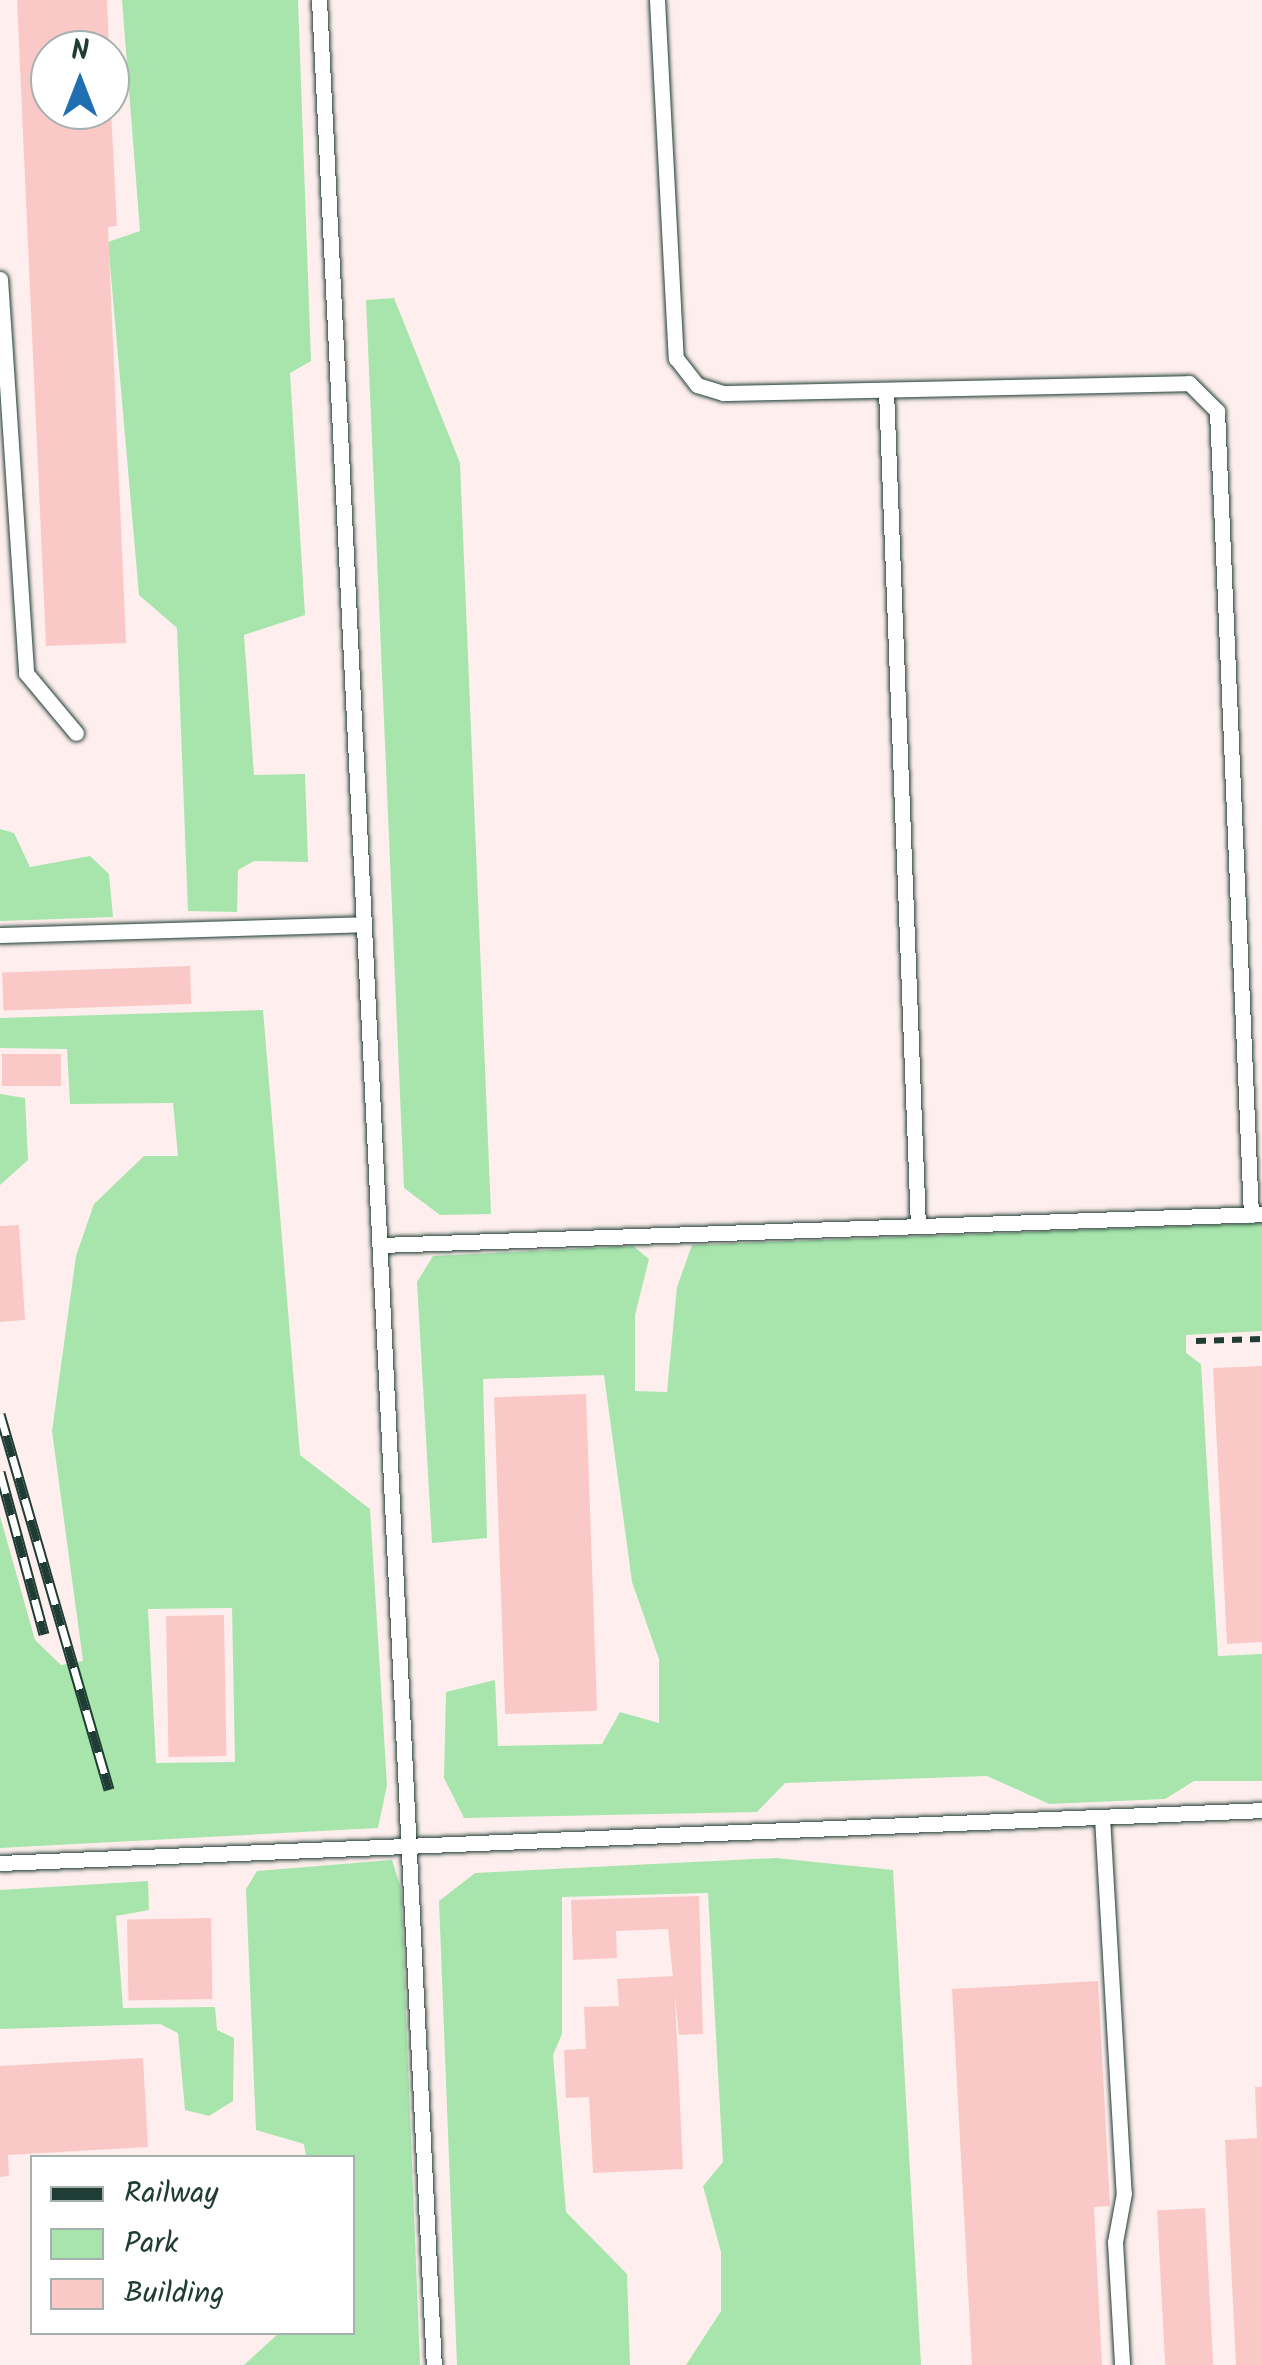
<!DOCTYPE html>
<style>
body{margin:0}
#map{position:relative;width:1262px;height:2365px;overflow:hidden;background:#fff;font-family:Kalam,sans-serif}
div>[style]{position:absolute}
.built>*{inset:0;background:#feefee}
.green>*{inset:0;background:#a7e5ac}
.building>*{inset:0;background:#fac9c7;transform-origin:0 0}
.path>*{height:6px;margin-top:-3px;transform-origin:0;background:repeating-linear-gradient(90deg,#1f3d34 0 10px,transparent 0 18px)}
.roads{filter:drop-shadow(0 0 2px #1f3d34) drop-shadow(0 0 2px #1f3d34)}
.lane>*{height:15px;margin:-7.5px;padding:0 7.5px;transform-origin:7.5px;border-radius:7.5px;background:#fff}
.rail>*{height:11px;margin-top:-5.5px;transform-origin:0;background:repeating-linear-gradient(90deg,#fff 0 22px,#1f3d34 0 44px);box-sizing:border-box;border-block:2px solid #1f3d34}
span{translate:-50% -50%;white-space:nowrap;text-align:center;line-height:1.15;-webkit-text-stroke:8px #fff;paint-order:stroke}
.legend{position:absolute;left:30px;top:2155px;width:325px;height:180px;box-sizing:border-box;background:#fff;border:2px solid #a5b1ae;margin:0;padding:12px 18px;list-style:none;font-size:30px;color:#1f3d34}
.legend li{display:flex;align-items:center;gap:20px;height:50px}
.legend b{width:50px;border:2px solid #a5b1ae}
.north{position:absolute;left:30px;top:30px;width:100px;height:100px;box-sizing:border-box;background:#fff;border:2px solid #a5b1ae;border-radius:50%;rotate:0deg;font-size:28px;font-weight:700;line-height:40px;text-align:center;color:#1f3d34}
.north::after{content:'';display:block;margin:auto;width:35px;height:45px;background:#1f6fb2;clip-path:polygon(50% 0,100% 100%,50% 72%,0 100%)}
</style>
<div id="map">
<div class="built">
<div style="clip-path:polygon(evenodd,0 0,1262px 0,1262px 2365px,0 2365px,0 0,50px 50px,110px 50px,110px 110px,50px 110px,50px 50px,0 0,32px 2158px,352px 2158px,352px 2332px,32px 2332px,32px 2158px)"></div>
</div>
<div class="green">
<div style="clip-path:polygon(122px 0,298px 0,311px 361px,290px 373px,305px 615px,244px 635px,254px 775px,305px 774px,308px 862px,254px 861px,238px 870px,237px 912px,188px 911px,177px 628px,139px 595px,108px 242px,140px 231px)"></div>
<div style="clip-path:polygon(394px 298px,460px 463px,491px 1214px,440px 1215px,404px 1188px,366px 300px)"></div>
<div style="clip-path:polygon(0 829px,14px 833px,30px 867px,90px 856px,109px 874px,113px 917px,0 921px)"></div>
<div style="clip-path:polygon(evenodd,263px 1010px,300px 1455px,370px 1509px,387px 1785px,378px 1828px,0 1848px,0 1516px,35px 1640px,61px 1665px,83px 1661px,52px 1431px,76px 1256px,94px 1204px,144px 1156px,178px 1156px,173px 1103px,70px 1104px,67px 1049px,0 1048px,0 1018px,263px 1010px,232px 1608px,235px 1762px,156px 1763px,148px 1609px,232px 1608px)"></div>
<div style="clip-path:polygon(0 1094px,25px 1098px,28px 1160px,0 1185px)"></div>
<div style="clip-path:polygon(1262px 1223px,1262px 1331px,1186px 1335px,1186px 1353px,1201px 1364px,1218px 1656px,1262px 1654px,1262px 1781px,1194px 1781px,1165px 1799px,1049px 1804px,987px 1776px,785px 1783px,757px 1812px,464px 1818px,444px 1778px,446px 1692px,495px 1680px,498px 1746px,602px 1744px,620px 1712px,659px 1723px,659px 1659px,632px 1582px,604px 1375px,483px 1379px,487px 1538px,432px 1543px,417px 1282px,433px 1256px,633px 1246px,649px 1259px,635px 1315px,635px 1391px,667px 1392px,677px 1287px,692px 1245px)"></div>
<div style="clip-path:polygon(776px 1858px,893px 1870px,921px 2365px,686px 2365px,721px 2311px,721px 2252px,703px 2186px,723px 2162px,708px 1893px,562px 1897px,562px 2034px,553px 2055px,566px 2212px,627px 2274px,630px 2365px,457px 2365px,439px 1901px,475px 1873px)"></div>
<div style="clip-path:polygon(392px 1860px,401px 1889px,420px 2365px,244px 2365px,279px 2333px,352px 2332px,352px 2158px,306px 2157px,304px 2144px,256px 2130px,246px 1889px,257px 1871px)"></div>
<div style="clip-path:polygon(148px 1881px,149px 1910px,116px 1916px,123px 2008px,215px 2007px,217px 2030px,234px 2038px,233px 2101px,209px 2116px,185px 2110px,178px 2033px,160px 2024px,0 2029px,0 1890px)"></div>
</div>
<div class="building">
<div style="clip-path:polygon(17px 0,107px 0,109px 50px,50px 50px,50px 110px,111px 110px,117px 226px,108px 227px,126px 643px,46px 646px)"></div>
<div style="left:190px;top:966px;width:38px;height:188px;rotate:88deg"></div>
<div style="left:61px;top:1054px;width:32px;height:59px;rotate:90deg"></div>
<div style="clip-path:polygon(19px 1225px,25px 1320px,0 1322px,0 1226px)"></div>
<div style="clip-path:polygon(1262px 1366px,1262px 1642px,1227px 1644px,1213px 1368px)"></div>
<div style="left:586px;top:1394px;width:317px;height:92px;rotate:88deg"></div>
<div style="left:224px;top:1615px;width:141px;height:58px;rotate:89deg"></div>
<div style="clip-path:polygon(699px 1896px,703px 2034px,679px 2035px,668px 1929px,616px 1931px,617px 1958px,573px 1960px,571px 1900px)"></div>
<div style="left:211px;top:1918px;width:81px;height:84px;rotate:89deg"></div>
<div style="clip-path:polygon(674px 1976px,683px 2169px,593px 2173px,589px 2097px,566px 2098px,564px 2050px,586px 2049px,584px 2007px,619px 2006px,617px 1979px)"></div>
<div style="clip-path:polygon(1098px 1981px,1110px 2206px,1094px 2207px,1102px 2365px,972px 2365px,952px 1989px)"></div>
<div style="clip-path:polygon(143px 2058px,148px 2147px,8px 2155px,9px 2176px,0 2177px,0 2066px)"></div>
<div style="clip-path:polygon(1255px 2087px,1262px 2087px,1262px 2365px,1236px 2365px,1225px 2140px,1257px 2138px)"></div>
<div style="left:1205px;top:2208px;width:157px;height:48px;rotate:87deg"></div>
</div>
<div class="path">
<div style="left:1196px;top:1341px;width:66px;rotate:-1.7deg"></div>
</div>
<div class="roads">
<div class="lane">
<div style="left:319px;top:0;width:2368px;rotate:87.22deg"></div>
<div style="left:657px;top:0;width:359px;rotate:87deg"></div>
<div style="left:676px;top:358px;width:34px;rotate:52deg"></div>
<div style="left:697px;top:385px;width:27px;rotate:17deg"></div>
<div style="left:723px;top:393px;width:466px;rotate:-1.2deg"></div>
<div style="left:1189px;top:383px;width:40px;rotate:45deg"></div>
<div style="left:1217px;top:411px;width:805px;rotate:87.58deg"></div>
<div style="left:0;top:279px;width:395px;rotate:86.2deg"></div>
<div style="left:26px;top:673px;width:78px;rotate:50.2deg"></div>
<div style="left:886px;top:390px;width:836px;rotate:87.81deg"></div>
<div style="left:0;top:935px;width:364px;rotate:-1.7deg"></div>
<div style="left:380px;top:1245px;width:883px;rotate:-2.01deg"></div>
<div style="left:1102px;top:1817px;width:377px;rotate:86.7deg"></div>
<div style="left:1124px;top:2193px;width:50px;rotate:100.4deg"></div>
<div style="left:1115px;top:2242px;width:123px;rotate:86.7deg"></div>
<div style="left:0;top:1863px;width:1263px;rotate:-2.4deg"></div>
</div>
</div>
<div class="rail">
<div style="left:0;top:1414px;width:391px;rotate:73.8deg"></div>
<div style="left:0;top:1472px;width:168px;rotate:74.8deg"></div>
</div>
<ul class="legend">
<li><b style="height:12px;background:#1f3d34"></b>Railway</li>
<li><b style="height:28px;background:#a7e5ac"></b>Park</li>
<li><b style="height:28px;background:#fac9c7"></b>Building</li>
</ul>
<div class="north">N</div>
</div>
